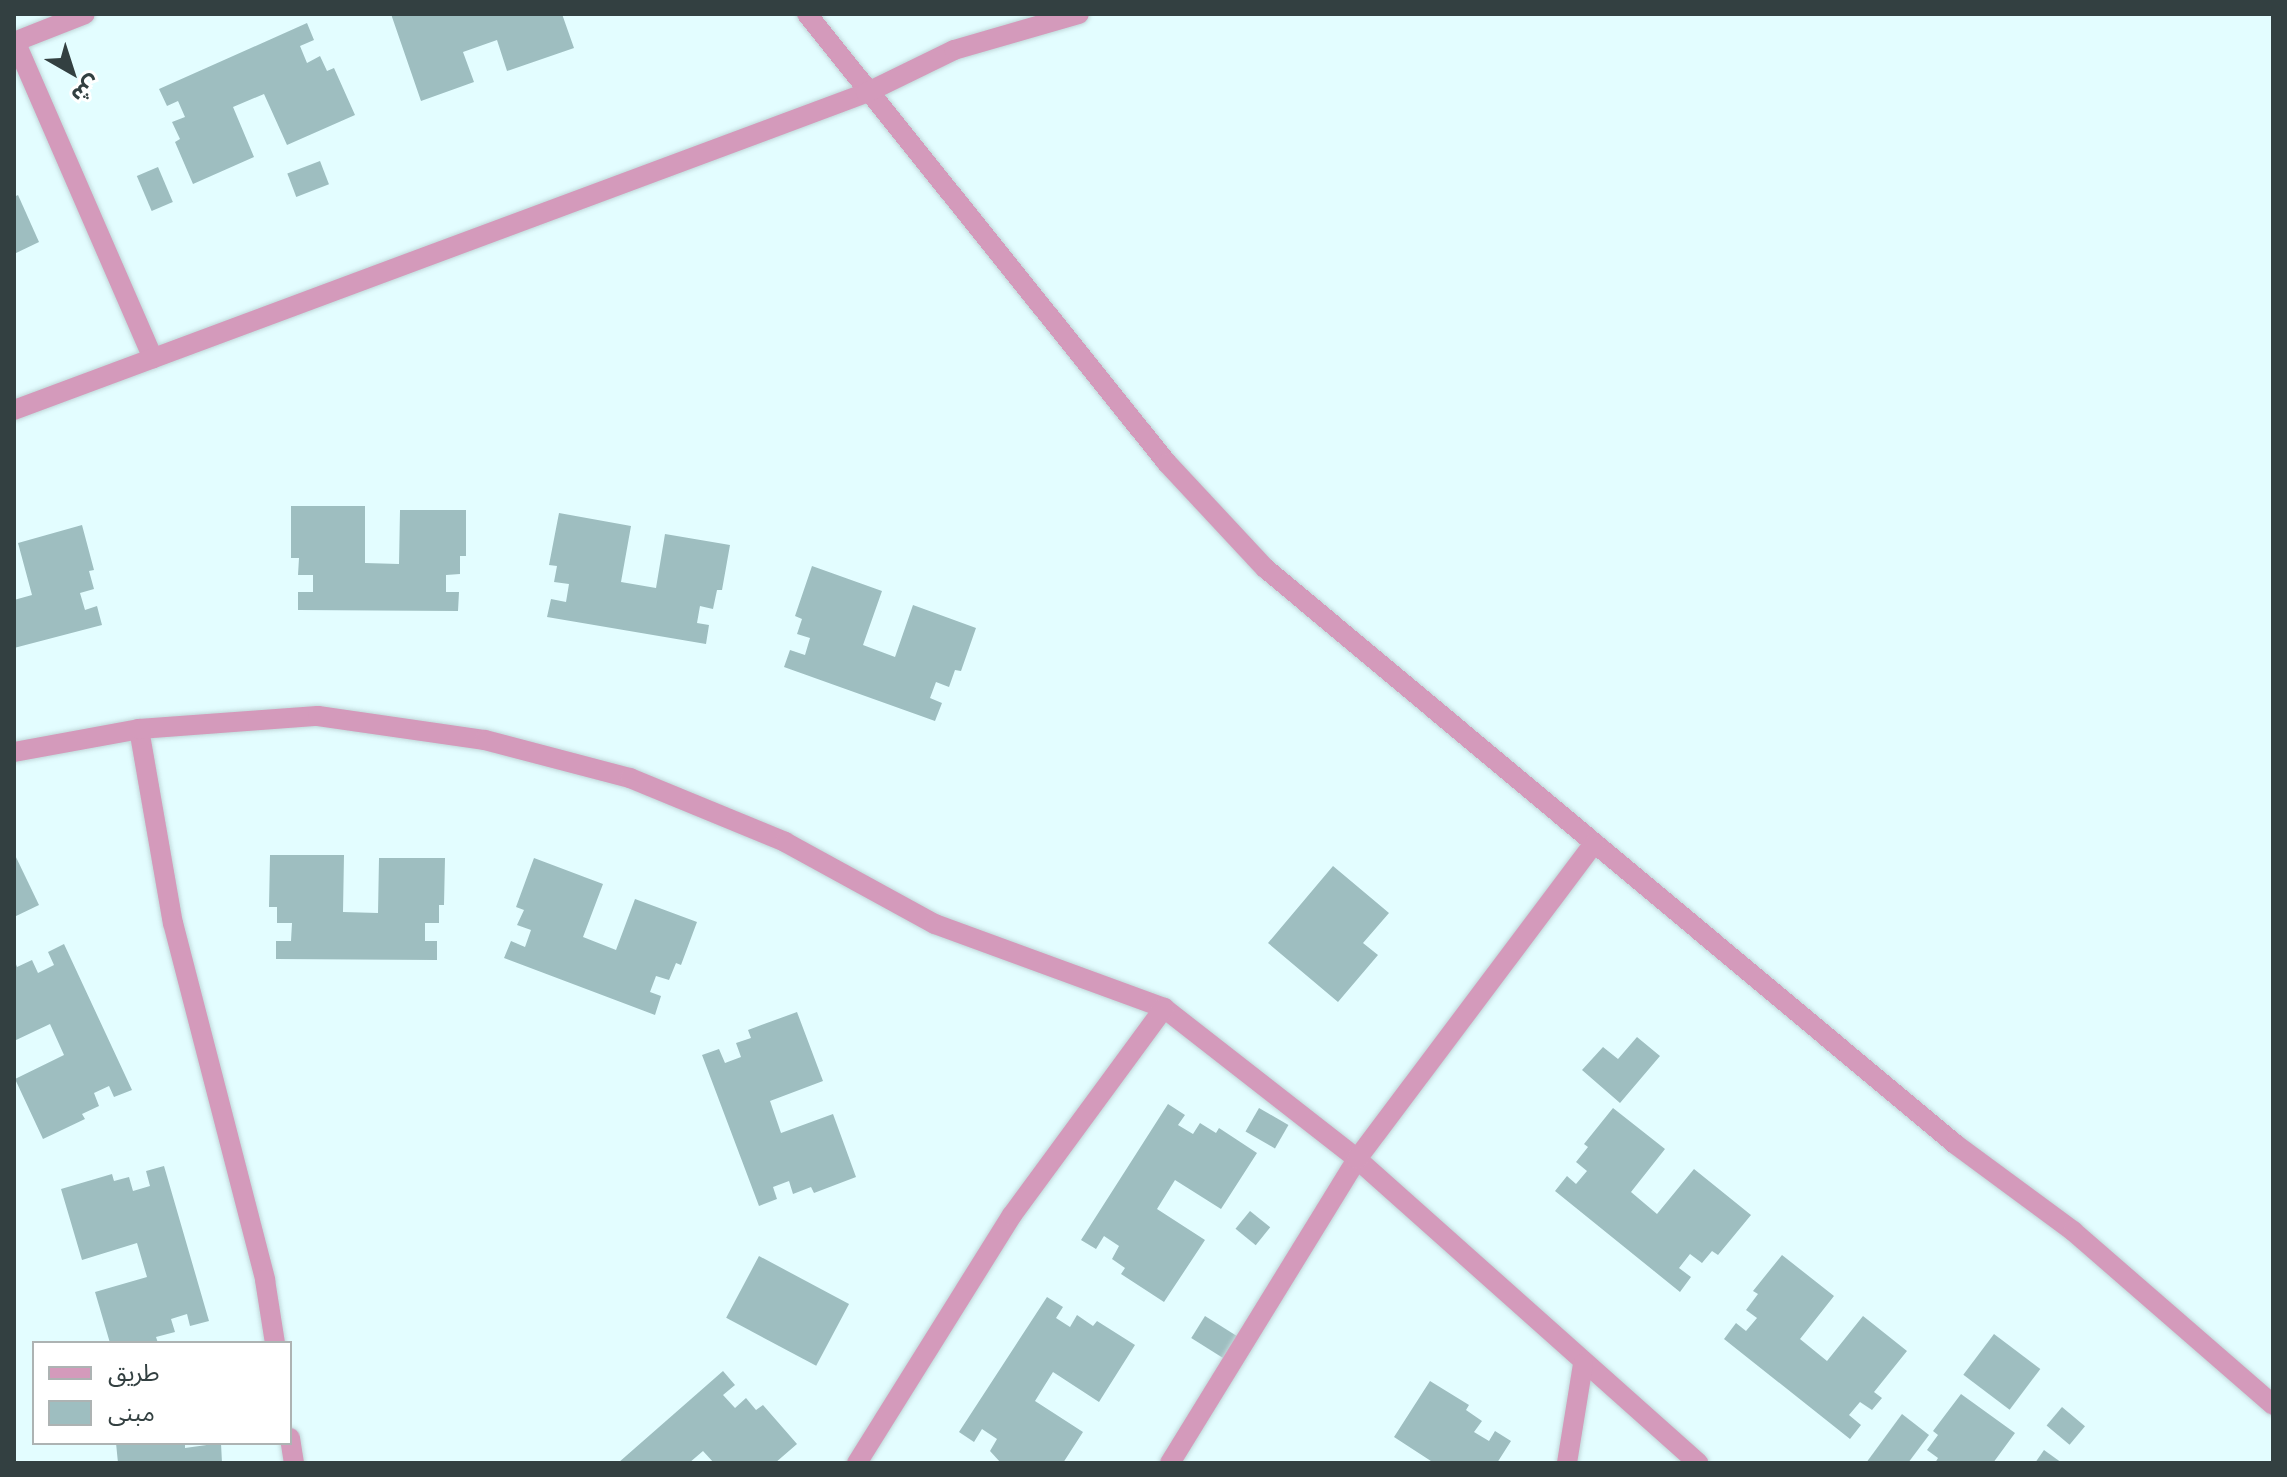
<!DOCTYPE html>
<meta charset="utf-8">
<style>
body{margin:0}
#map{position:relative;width:2287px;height:1477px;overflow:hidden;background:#e3fdff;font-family:"Exo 2","Noto Sans Arabic",sans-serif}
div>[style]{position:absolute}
.building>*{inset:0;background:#9ebec0;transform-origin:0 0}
.roads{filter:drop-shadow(0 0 2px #c0d7d9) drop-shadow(0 0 2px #c0d7d9)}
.minor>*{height:20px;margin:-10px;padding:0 10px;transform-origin:10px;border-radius:10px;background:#d49abb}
span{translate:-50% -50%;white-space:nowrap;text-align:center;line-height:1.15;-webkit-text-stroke:7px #fff;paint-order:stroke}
.frame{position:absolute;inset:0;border:16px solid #334041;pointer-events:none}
.legend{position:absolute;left:32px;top:1341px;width:260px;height:104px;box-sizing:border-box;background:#fff;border:2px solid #adb3b3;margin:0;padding:10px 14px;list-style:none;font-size:24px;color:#334041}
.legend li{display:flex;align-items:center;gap:16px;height:40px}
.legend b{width:40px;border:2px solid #adb3b3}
.north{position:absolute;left:32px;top:32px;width:80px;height:80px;-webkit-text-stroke:6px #fff;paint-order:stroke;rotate:141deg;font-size:22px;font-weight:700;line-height:32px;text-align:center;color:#334041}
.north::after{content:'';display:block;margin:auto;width:28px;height:36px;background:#334041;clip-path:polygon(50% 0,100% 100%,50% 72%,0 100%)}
</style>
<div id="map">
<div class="building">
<div style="clip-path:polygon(391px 14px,562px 14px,574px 48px,507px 71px,497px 40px,463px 52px,474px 82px,421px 101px)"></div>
<div style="clip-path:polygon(307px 23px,314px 40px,300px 46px,307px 63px,320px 56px,327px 71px,334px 68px,355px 115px,287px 145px,264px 94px,233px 107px,254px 157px,193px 184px,175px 142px,180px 139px,172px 122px,185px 117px,178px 101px,167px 106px,159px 89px)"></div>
<div style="left:320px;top:161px;width:25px;height:35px;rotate:69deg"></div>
<div style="left:158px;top:167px;width:38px;height:23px;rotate:67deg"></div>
<div style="clip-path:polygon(18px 195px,39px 242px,14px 254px,14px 197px)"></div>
<div style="clip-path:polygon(291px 506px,365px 506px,365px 563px,399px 564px,400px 510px,466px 510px,466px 556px,460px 556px,460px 574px,446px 575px,446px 592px,459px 592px,458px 611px,298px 610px,298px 592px,313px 592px,313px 575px,298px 575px,299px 558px,291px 558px)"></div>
<div style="clip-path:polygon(559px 513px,631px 526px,621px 582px,656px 588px,665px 534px,730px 545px,722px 590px,717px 590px,713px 609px,700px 606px,697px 623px,709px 625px,706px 644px,547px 617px,551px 599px,566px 602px,569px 584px,554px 582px,557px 566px,549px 565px)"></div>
<div style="clip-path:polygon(82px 525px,94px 570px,89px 571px,94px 589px,80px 593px,85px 610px,97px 606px,102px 625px,14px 648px,14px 600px,32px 595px,18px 543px)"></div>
<div style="clip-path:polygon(812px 566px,882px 591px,863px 645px,895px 657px,913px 605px,976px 628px,961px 671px,955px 670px,949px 687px,936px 682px,930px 698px,942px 703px,935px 721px,784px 667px,790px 650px,805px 655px,810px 638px,797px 634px,802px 619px,795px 616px)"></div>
<div style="clip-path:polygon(14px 853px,39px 905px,14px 917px)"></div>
<div style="clip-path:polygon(270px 855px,344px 855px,343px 912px,378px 913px,379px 858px,445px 858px,444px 905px,439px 905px,439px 923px,425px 923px,425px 941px,437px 941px,437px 960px,276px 959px,276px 941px,291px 941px,292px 923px,277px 923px,277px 907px,269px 907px)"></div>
<div style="clip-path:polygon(534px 858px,603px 884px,583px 937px,616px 950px,635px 899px,697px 922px,681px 965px,676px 963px,669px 980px,656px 976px,650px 992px,661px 996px,655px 1015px,504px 958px,511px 941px,525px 947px,531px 930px,517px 925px,524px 910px,516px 907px)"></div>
<div style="clip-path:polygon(1333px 866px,1389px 913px,1363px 943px,1378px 955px,1338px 1002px,1268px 943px)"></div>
<div style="clip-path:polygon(64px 944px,132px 1090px,114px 1097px,109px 1086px,94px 1093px,99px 1106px,82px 1114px,85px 1119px,43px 1139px,15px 1079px,64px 1055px,50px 1024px,14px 1041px,14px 959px,17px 967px,32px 960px,38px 973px,54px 965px,48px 952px)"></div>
<div style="clip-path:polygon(797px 1012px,823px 1081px,770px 1101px,781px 1133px,833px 1114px,856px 1177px,814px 1193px,811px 1187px,793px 1194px,789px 1181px,773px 1187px,777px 1199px,759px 1206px,702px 1055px,719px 1049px,725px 1063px,741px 1057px,736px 1043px,751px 1038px,748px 1030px)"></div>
<div style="clip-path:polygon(1637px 1037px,1660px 1056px,1620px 1103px,1582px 1070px,1603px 1047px,1618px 1059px)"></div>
<div style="clip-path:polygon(1168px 1104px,1185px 1115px,1178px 1125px,1193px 1134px,1200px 1123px,1216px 1133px,1219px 1128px,1257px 1153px,1221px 1209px,1175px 1180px,1157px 1209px,1205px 1240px,1164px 1302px,1121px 1274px,1125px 1268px,1112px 1259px,1119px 1246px,1104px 1236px,1096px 1249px,1081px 1240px)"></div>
<div style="left:1259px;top:1108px;width:34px;height:27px;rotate:30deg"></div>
<div style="clip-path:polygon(1613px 1108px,1665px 1149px,1631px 1192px,1657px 1214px,1694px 1169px,1751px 1215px,1718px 1255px,1712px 1251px,1702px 1263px,1690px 1254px,1679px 1268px,1691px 1277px,1680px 1292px,1555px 1191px,1567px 1176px,1576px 1184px,1587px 1171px,1576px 1162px,1588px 1147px,1584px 1144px)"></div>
<div style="clip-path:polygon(164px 1166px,209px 1321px,190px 1326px,187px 1314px,171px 1319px,175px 1332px,156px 1337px,158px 1343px,110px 1343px,95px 1292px,147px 1277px,137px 1243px,82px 1260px,61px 1189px,112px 1174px,114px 1181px,129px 1177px,133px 1191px,150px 1186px,146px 1171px)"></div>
<div style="left:1250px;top:1211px;width:26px;height:23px;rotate:39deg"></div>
<div style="clip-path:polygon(1782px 1255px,1834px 1296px,1800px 1339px,1827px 1361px,1863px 1316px,1907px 1351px,1874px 1392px,1882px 1398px,1872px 1410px,1860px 1402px,1849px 1415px,1861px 1425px,1850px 1439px,1724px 1339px,1736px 1323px,1746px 1331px,1757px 1318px,1746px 1310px,1758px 1294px,1753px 1291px)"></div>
<div style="left:759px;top:1256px;width:102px;height:70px;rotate:28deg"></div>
<div style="clip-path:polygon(1047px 1297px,1063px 1307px,1056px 1318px,1070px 1327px,1077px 1315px,1093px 1326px,1097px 1321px,1135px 1345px,1099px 1402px,1053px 1372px,1035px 1401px,1083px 1432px,1063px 1463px,1001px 1463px,990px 1451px,997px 1439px,982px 1429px,974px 1442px,959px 1432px)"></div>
<div style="left:1205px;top:1316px;width:38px;height:26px;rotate:32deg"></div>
<div style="left:1994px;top:1334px;width:58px;height:51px;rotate:37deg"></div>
<div style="clip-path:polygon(723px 1371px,735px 1385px,723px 1395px,735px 1408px,746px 1398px,756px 1410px,763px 1405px,797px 1444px,775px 1463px,714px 1463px,703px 1451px,689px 1463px,618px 1463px)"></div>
<div style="clip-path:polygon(1430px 1381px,1469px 1405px,1466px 1410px,1482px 1421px,1474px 1432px,1489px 1441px,1495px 1431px,1511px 1441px,1497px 1463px,1434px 1463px,1394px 1437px)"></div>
<div style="clip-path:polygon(1961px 1394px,2015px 1433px,1993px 1463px,1935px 1463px,1938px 1458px,1927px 1450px,1938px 1435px,1933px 1431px)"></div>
<div style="left:2062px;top:1407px;width:30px;height:24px;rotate:40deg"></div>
<div style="clip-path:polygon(1902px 1414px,1929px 1435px,1908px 1463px,1866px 1463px)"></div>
<div style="clip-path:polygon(116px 1443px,185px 1443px,185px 1448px,221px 1443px,222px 1463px,118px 1463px)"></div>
<div style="clip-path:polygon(2044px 1450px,2062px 1463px,2035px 1463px)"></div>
</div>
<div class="roads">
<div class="minor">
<div style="left:807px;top:14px;width:576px;rotate:51.28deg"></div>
<div style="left:1167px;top:463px;width:144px;rotate:47deg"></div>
<div style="left:1265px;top:568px;width:899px;rotate:39.85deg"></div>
<div style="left:1955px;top:1144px;width:147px;rotate:36.4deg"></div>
<div style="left:2073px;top:1231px;width:265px;rotate:41deg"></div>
<div style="left:15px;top:41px;width:346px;rotate:66.5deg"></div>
<div style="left:14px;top:42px;width:76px;rotate:-21.5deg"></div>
<div style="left:14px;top:410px;width:909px;rotate:-20.41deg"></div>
<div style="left:866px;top:93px;width:98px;rotate:-26deg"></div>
<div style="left:954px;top:50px;width:130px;rotate:-16.1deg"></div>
<div style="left:139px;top:729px;width:197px;rotate:80.1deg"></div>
<div style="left:173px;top:923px;width:369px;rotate:75.5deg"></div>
<div style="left:265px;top:1280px;width:64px;rotate:81deg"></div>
<div style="left:14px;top:752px;width:127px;rotate:-10.4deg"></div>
<div style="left:139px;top:729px;width:179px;rotate:-4.2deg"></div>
<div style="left:318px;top:716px;width:169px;rotate:8.2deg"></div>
<div style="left:485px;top:740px;width:150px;rotate:14.7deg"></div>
<div style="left:630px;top:778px;width:168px;rotate:22.4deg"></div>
<div style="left:785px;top:842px;width:171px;rotate:28.7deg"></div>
<div style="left:935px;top:924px;width:244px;rotate:20.1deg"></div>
<div style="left:1164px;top:1008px;width:245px;rotate:38deg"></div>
<div style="left:1357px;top:1159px;width:457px;rotate:41.7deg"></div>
<div style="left:290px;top:1438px;width:25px;rotate:81deg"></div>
<div style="left:857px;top:1463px;width:292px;rotate:-58deg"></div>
<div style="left:1012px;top:1215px;width:257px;rotate:-53.7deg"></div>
<div style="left:1170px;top:1463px;width:357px;rotate:-58.4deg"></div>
<div style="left:1357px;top:1159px;width:395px;rotate:-53.1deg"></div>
<div style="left:1567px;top:1463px;width:100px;rotate:-80.8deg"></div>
</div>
</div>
<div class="frame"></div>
<ul class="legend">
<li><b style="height:10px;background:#d49abb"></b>طريق</li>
<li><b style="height:22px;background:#9ebec0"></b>مبنى</li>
</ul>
<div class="north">ش</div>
</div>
